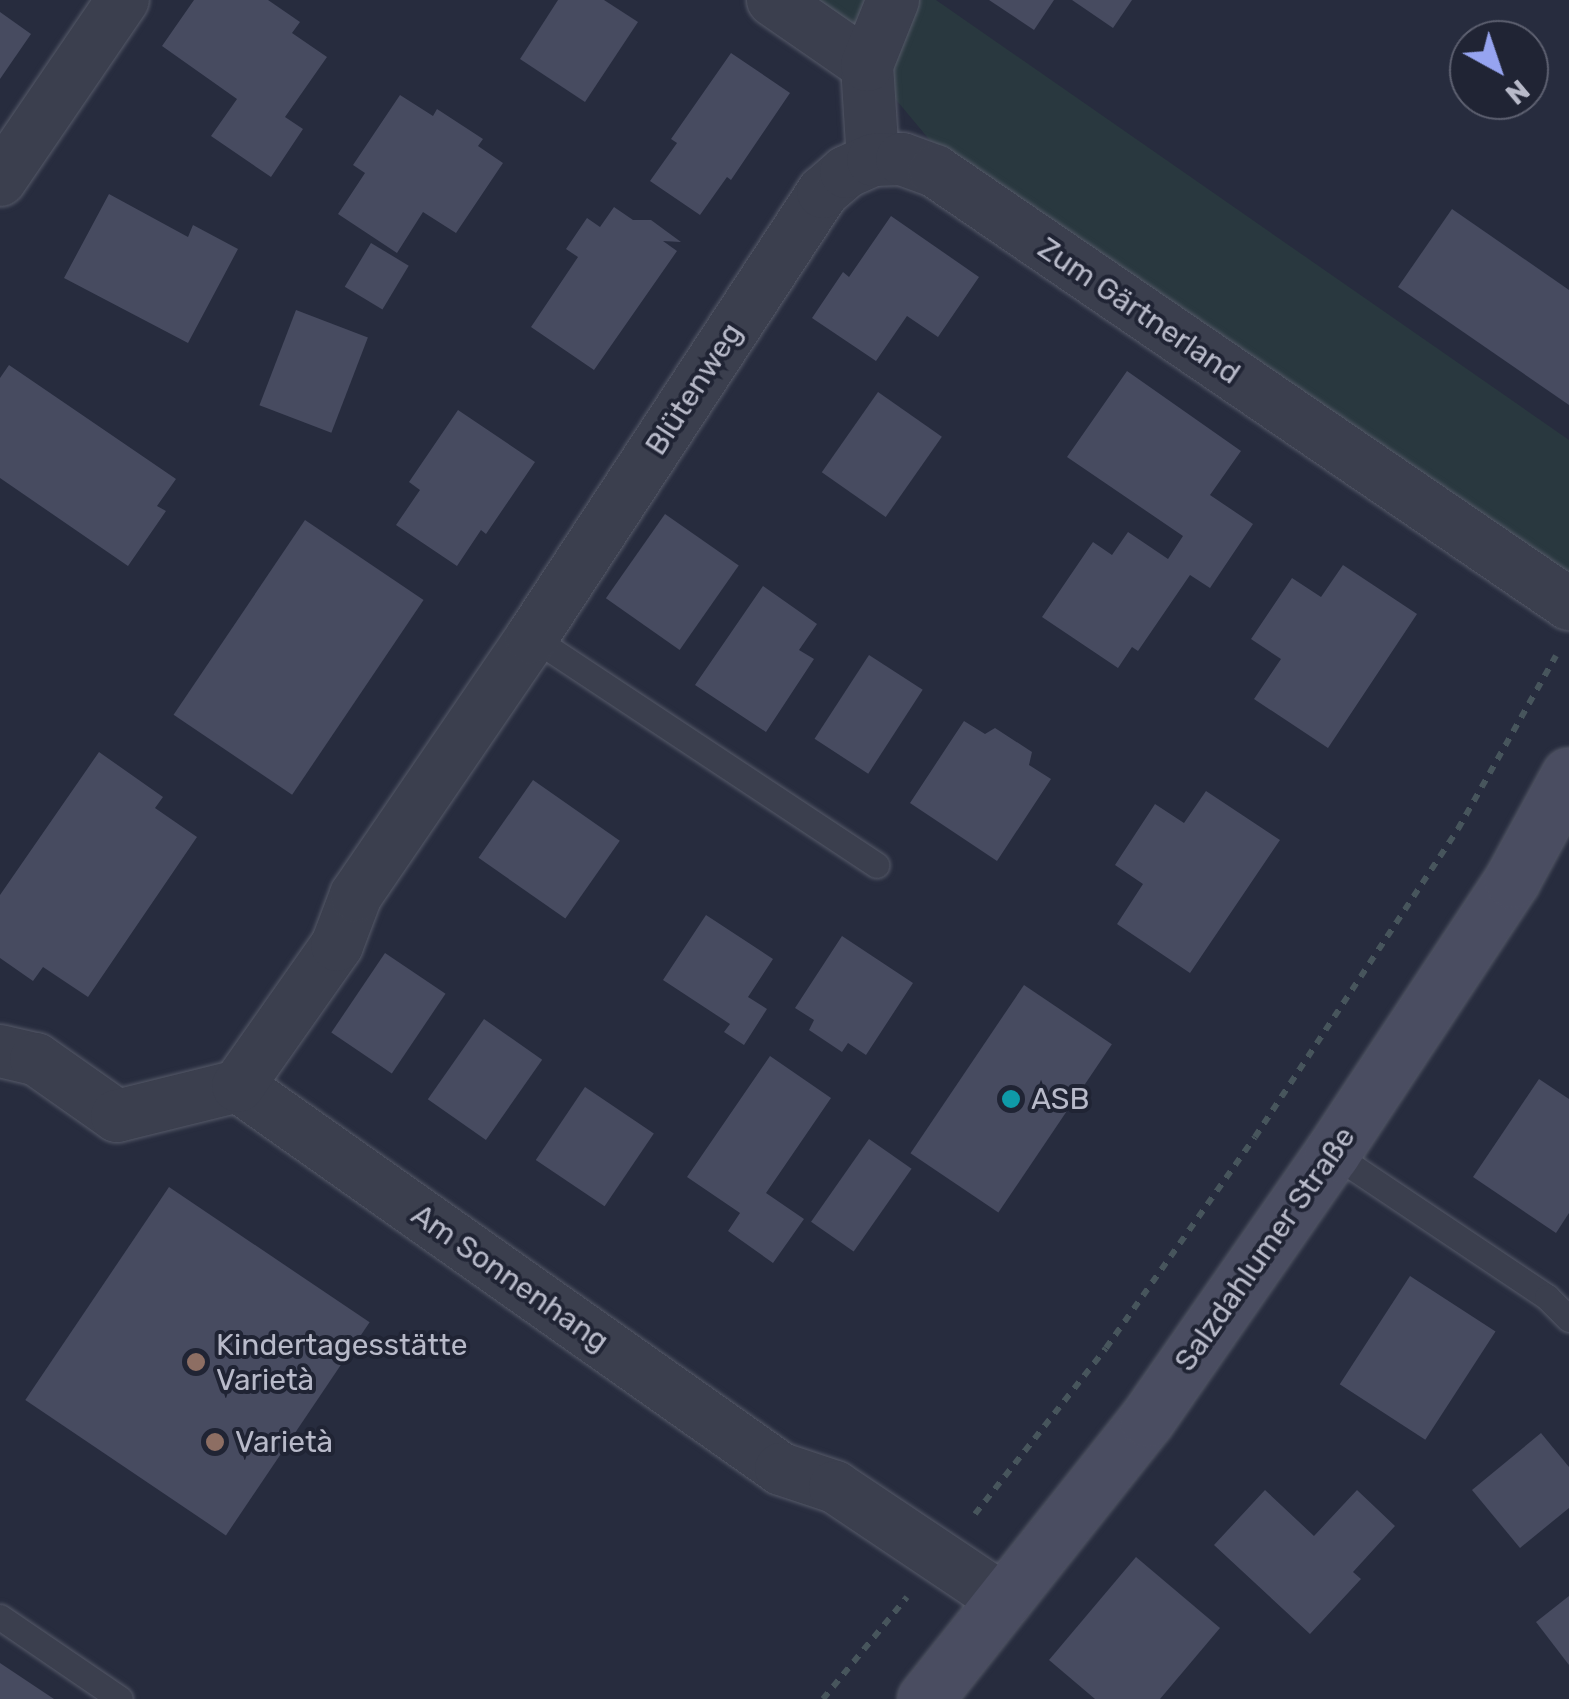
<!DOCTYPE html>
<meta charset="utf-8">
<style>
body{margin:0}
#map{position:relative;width:1569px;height:1699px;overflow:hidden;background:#272c3e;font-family:Rubik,sans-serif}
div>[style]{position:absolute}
.green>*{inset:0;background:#29383f}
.building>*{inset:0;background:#474b60;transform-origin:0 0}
.path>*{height:6px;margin-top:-3px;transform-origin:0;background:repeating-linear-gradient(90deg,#47555c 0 8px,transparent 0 16px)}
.roads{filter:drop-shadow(0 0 2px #565a69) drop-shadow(0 0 2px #565a69)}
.service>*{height:25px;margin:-12.5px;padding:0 12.5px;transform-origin:12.5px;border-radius:12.5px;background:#3b3f4e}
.minor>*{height:52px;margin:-26px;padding:0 26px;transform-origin:26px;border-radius:26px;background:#3b3f4e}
.secondary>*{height:55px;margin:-27.5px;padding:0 27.5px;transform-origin:27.5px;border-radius:27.5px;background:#4a4d61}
.dots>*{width:28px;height:28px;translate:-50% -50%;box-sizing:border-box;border:5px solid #202434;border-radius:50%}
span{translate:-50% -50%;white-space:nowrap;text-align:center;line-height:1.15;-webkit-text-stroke:8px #202434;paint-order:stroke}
.street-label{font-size:30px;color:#b8bac9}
.poi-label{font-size:30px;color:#b8bac9}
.left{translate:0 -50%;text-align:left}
.north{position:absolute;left:1449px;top:20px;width:100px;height:100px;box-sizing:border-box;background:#202434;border:2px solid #5d6070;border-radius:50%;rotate:140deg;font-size:28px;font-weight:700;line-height:40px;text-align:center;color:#b8bac9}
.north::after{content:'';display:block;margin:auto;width:35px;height:45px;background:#96a4f0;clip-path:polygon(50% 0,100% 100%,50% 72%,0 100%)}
</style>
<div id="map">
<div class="green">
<div style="clip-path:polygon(772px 0,936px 0,1569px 440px,1569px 601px,933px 144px,867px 65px)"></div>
</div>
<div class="building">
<div style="clip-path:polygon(194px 0,268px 0,300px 22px,292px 33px,327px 57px,285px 117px,303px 129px,271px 177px,211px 136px,237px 99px,162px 46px)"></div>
<div style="clip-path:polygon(558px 0,604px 0,638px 22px,585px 102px,520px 59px)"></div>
<div style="clip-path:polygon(989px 0,1054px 0,1034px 30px)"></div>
<div style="clip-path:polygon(1072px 0,1132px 0,1113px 28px)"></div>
<div style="clip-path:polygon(0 12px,31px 34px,0 79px)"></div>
<div style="clip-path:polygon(731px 53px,790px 93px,731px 180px,727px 177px,700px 215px,650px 181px,677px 143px,671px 139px)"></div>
<div style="clip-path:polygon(400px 95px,433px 116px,437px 109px,483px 139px,478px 146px,503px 163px,456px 233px,423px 212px,397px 253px,338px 214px,365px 173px,353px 165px)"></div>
<div style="clip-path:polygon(109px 194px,188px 237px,193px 225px,238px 249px,188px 343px,64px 278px)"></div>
<div style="clip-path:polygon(614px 207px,633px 220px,651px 220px,681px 242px,663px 241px,677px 251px,594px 370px,531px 327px,578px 257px,566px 249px,587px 218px,600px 227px)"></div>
<div style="clip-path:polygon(1452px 209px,1569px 290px,1569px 405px,1398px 287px)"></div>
<div style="clip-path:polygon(891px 216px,979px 277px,938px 337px,907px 316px,876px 361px,812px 318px,843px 272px,849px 277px)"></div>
<div style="left:371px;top:243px;width:44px;height:51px;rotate:31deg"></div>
<div style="left:296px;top:310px;width:77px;height:102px;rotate:21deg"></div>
<div style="clip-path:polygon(9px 365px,176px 479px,157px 506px,166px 511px,128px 566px,0 478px,0 378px)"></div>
<div style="clip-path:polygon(1127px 371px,1241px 451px,1210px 495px,1253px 524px,1210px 588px,1190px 575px,1138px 651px,1132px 647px,1118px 668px,1042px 617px,1093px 542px,1112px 555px,1128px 532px,1168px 559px,1183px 536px,1067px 457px)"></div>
<div style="left:878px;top:392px;width:78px;height:98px;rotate:35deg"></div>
<div style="clip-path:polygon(458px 410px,535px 462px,486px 534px,481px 530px,457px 566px,396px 525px,420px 490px,409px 482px)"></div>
<div style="left:665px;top:514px;width:90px;height:103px;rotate:35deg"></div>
<div style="left:305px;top:520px;width:143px;height:235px;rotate:34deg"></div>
<div style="clip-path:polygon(1343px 565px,1417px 614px,1328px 748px,1254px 699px,1281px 659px,1251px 639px,1292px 578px,1321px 597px)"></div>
<div style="clip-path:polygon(763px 586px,817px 624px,799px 650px,814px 659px,766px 732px,695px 685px)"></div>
<div style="left:869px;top:655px;width:64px;height:100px;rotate:33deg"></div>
<div style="clip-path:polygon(964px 721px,985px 734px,995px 728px,1032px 752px,1029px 765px,1051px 779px,997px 861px,910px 803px)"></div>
<div style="clip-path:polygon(99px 752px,163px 797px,155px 808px,197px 837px,88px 997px,43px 967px,33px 981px,0 958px,0 895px)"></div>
<div style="left:533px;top:780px;width:106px;height:95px;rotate:35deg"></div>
<div style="clip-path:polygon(1206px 791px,1280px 840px,1190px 973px,1117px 924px,1143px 884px,1115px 865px,1155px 804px,1184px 823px)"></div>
<div style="clip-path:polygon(706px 915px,773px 959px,748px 997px,767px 1009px,744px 1045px,724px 1032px,730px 1024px,663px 980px)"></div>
<div style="clip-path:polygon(842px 936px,913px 983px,866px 1055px,848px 1043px,842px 1052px,809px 1030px,814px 1020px,795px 1008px)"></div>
<div style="left:385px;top:953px;width:73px;height:96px;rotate:34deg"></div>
<div style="left:1024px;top:985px;width:106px;height:203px;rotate:34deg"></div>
<div style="left:484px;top:1019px;width:71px;height:98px;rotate:35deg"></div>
<div style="clip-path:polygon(770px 1056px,831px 1098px,766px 1193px,804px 1219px,773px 1263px,728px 1231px,740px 1213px,687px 1177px)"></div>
<div style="clip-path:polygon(1539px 1079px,1569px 1099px,1569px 1213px,1556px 1233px,1473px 1177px)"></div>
<div style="left:585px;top:1087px;width:83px;height:88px;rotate:34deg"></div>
<div style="left:869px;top:1139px;width:52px;height:101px;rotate:35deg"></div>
<div style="left:169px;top:1187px;width:242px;height:257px;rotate:34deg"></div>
<div style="left:1410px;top:1276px;width:102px;height:129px;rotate:33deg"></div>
<div style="clip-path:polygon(1541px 1433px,1569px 1467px,1569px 1508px,1520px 1548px,1472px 1490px)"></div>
<div style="clip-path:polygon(1265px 1490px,1314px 1536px,1357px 1490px,1395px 1526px,1353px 1572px,1361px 1579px,1310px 1634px,1214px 1545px)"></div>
<div style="clip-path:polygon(1136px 1557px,1220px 1628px,1160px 1699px,1095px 1699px,1049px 1660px)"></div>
<div style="clip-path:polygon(1569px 1596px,1569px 1665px,1536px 1622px)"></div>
<div style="clip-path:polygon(0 1663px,54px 1699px,0 1699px)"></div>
</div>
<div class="path">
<div style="left:975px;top:1514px;width:211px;rotate:-51.7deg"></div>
<div style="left:1106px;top:1348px;width:258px;rotate:-54.8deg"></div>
<div style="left:1255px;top:1137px;width:369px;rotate:-56.6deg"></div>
<div style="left:1458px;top:829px;width:199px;rotate:-60.5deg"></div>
<div style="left:823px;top:1699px;width:132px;rotate:-50.5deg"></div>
</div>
<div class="roads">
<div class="service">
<div style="left:532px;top:637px;width:413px;rotate:33.5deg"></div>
<div style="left:1332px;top:1153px;width:259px;rotate:33.8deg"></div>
<div style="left:1547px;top:1297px;width:31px;rotate:45deg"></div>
<div style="left:0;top:1617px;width:145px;rotate:34.3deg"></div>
</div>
<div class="minor">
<div style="left:773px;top:0;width:114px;rotate:34.7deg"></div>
<div style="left:867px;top:65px;width:95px;rotate:86.4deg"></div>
<div style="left:867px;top:65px;width:70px;rotate:-68.2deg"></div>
<div style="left:0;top:180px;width:218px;rotate:-55.7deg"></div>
<div style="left:0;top:1051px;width:37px;rotate:13deg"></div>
<div style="left:36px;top:1059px;width:99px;rotate:35.1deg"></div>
<div style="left:117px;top:1116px;width:125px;rotate:-13.9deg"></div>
<div style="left:238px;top:1086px;width:664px;rotate:35.2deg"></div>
<div style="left:781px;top:1469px;width:57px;rotate:18.4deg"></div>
<div style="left:835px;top:1487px;width:205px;rotate:33.8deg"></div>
<div style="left:238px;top:1086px;width:172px;rotate:-54.9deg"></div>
<div style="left:337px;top:945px;width:53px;rotate:-69.2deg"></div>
<div style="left:356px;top:895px;width:312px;rotate:-55.7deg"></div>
<div style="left:532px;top:637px;width:532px;rotate:-56.82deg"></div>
<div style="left:823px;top:192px;width:30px;rotate:-41deg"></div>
<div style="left:846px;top:172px;width:30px;rotate:-24deg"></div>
<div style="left:873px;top:160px;width:29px;rotate:-2deg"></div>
<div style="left:902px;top:159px;width:35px;rotate:20deg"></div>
<div style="left:935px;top:171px;width:768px;rotate:34.33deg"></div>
</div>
<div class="secondary">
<div style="left:925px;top:1699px;width:357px;rotate:-51.6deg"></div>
<div style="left:1147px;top:1419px;width:324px;rotate:-55.2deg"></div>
<div style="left:1332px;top:1153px;width:327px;rotate:-56.6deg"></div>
<div style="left:1512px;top:880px;width:119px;rotate:-61.5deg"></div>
</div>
</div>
<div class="dots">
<div style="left:1011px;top:1099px;background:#0f9aa8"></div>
<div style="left:196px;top:1362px;background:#8d6e63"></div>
<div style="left:215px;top:1442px;background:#8d6e63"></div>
</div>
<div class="street-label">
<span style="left:1139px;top:311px;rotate:34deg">Zum Gärtnerland</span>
<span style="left:694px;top:389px;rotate:-57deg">Blütenweg</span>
<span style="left:1265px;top:1249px;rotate:-55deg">Salzdahlumer Straße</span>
<span style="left:510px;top:1278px;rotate:35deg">Am Sonnenhang</span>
</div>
<div class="poi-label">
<span class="left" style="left:1031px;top:1099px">ASB</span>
<span class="left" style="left:216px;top:1362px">Kindertagesstätte<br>Varietà</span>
<span class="left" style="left:235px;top:1442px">Varietà</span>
</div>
<div class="north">N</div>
</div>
